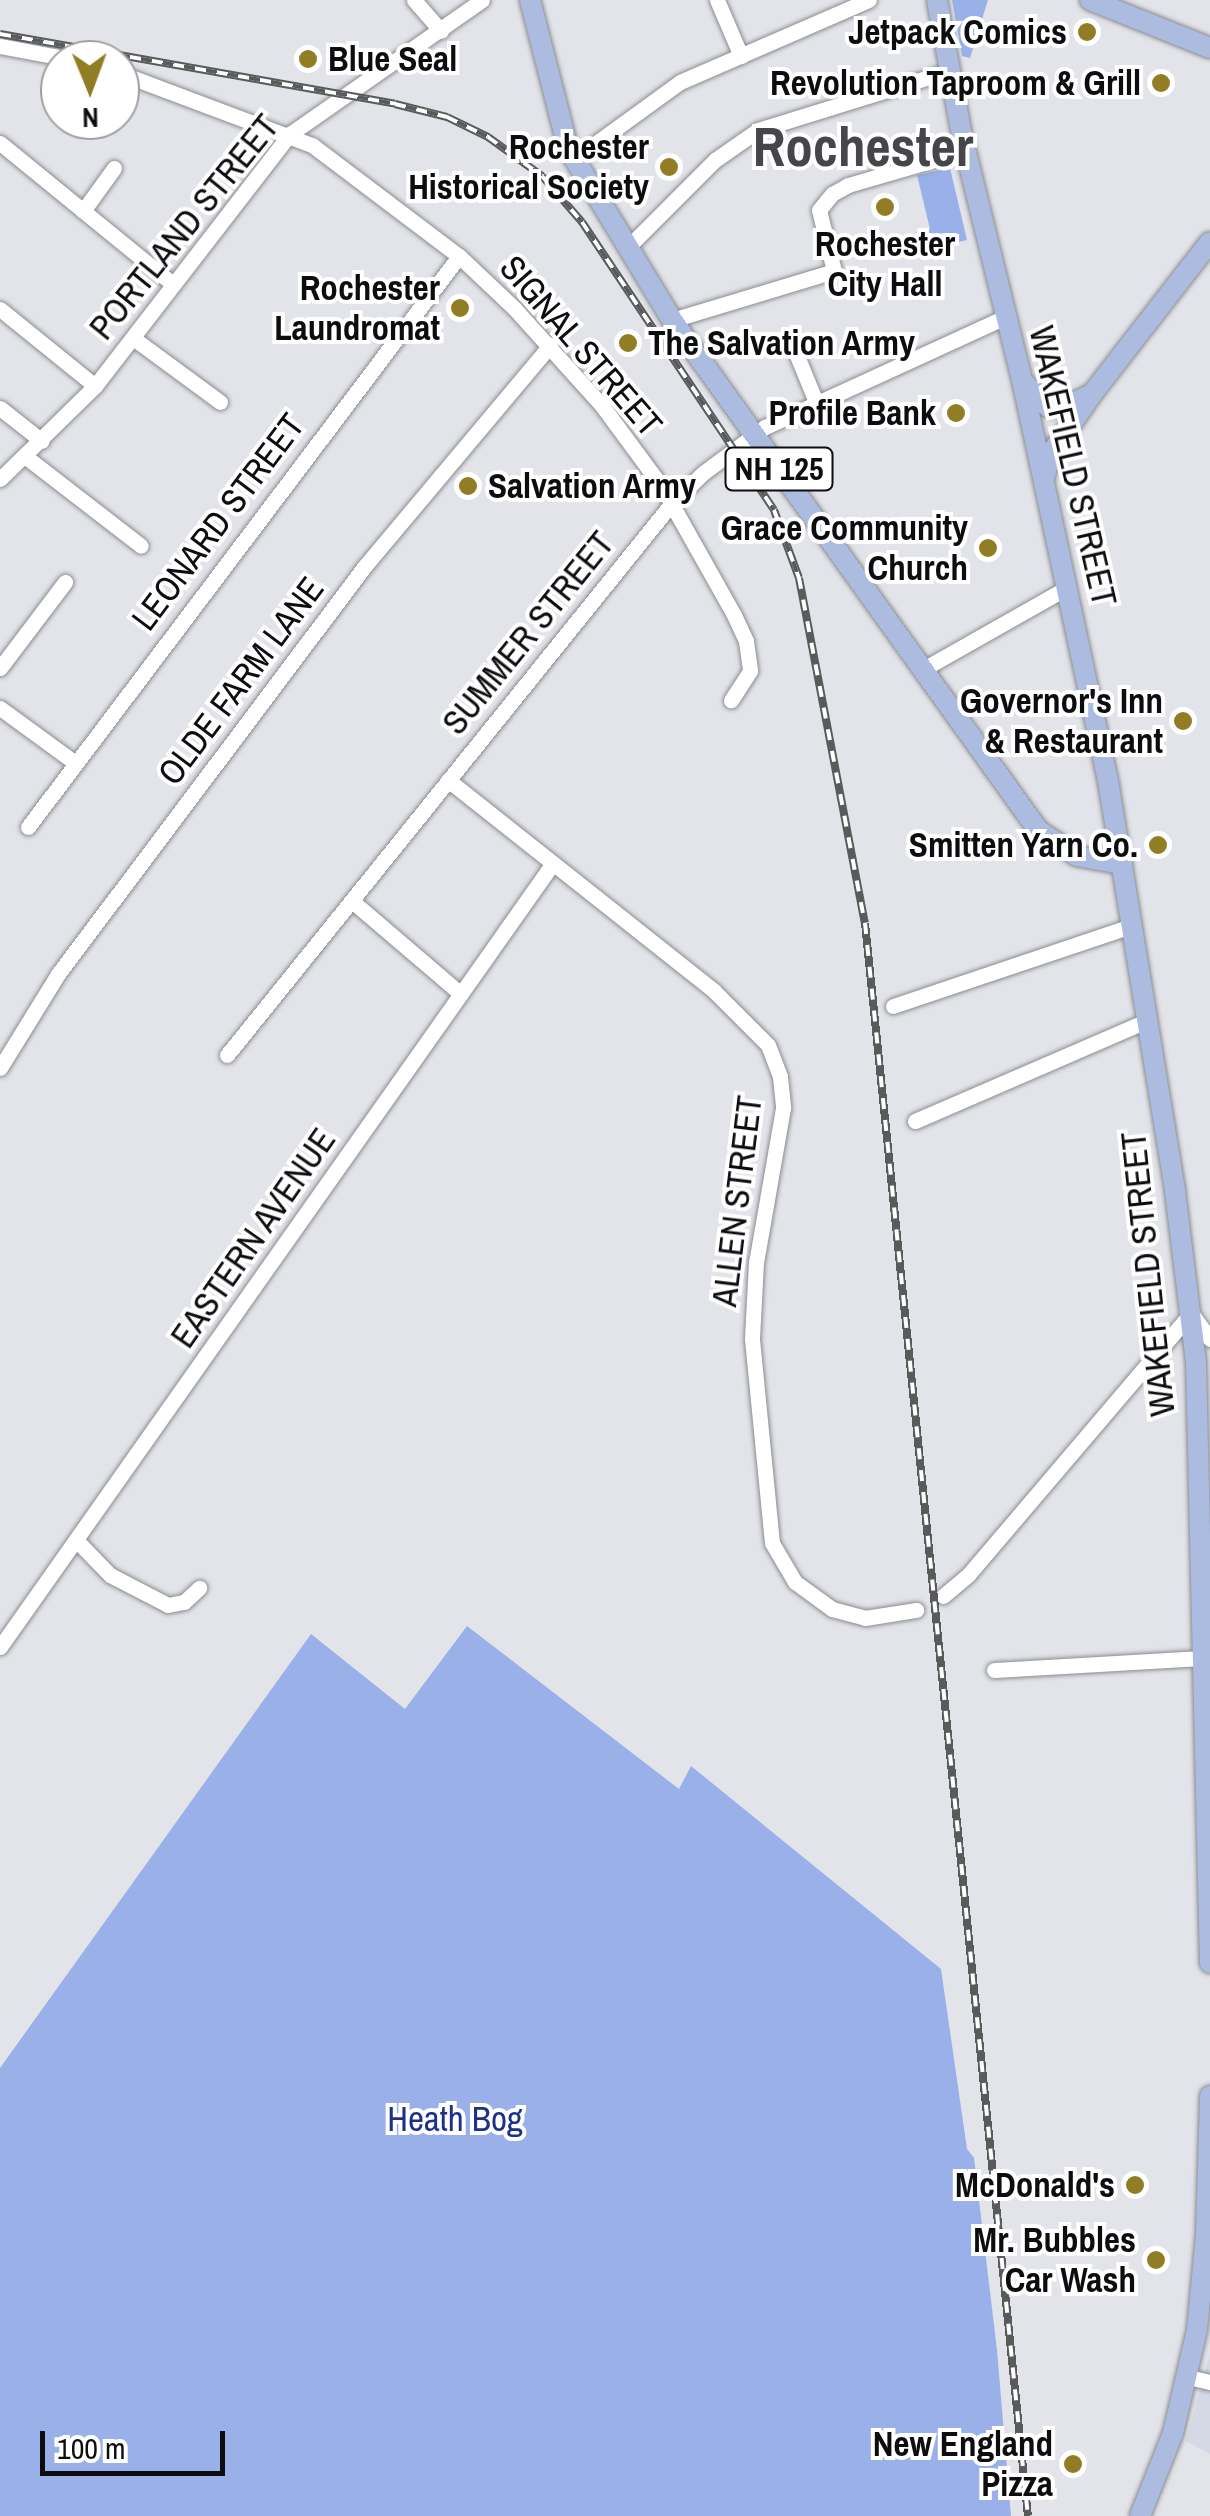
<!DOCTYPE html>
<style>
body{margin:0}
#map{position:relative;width:1210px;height:2516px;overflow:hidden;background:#e2e4e9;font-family:"Archivo Narrow",sans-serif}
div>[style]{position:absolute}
.built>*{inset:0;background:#d4d9e5}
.green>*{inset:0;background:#99b0e8}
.roads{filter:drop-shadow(0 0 2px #8a8c90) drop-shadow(0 0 2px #8a8c90)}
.minor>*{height:15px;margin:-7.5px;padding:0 7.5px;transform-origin:7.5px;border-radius:7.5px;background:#fff}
.major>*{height:20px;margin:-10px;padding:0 10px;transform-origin:10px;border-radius:10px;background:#acbbe0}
.rail>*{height:8px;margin-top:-4px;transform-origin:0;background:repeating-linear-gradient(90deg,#fff 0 11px,#585a5c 0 22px);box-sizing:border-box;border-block:2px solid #585a5c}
.dots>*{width:28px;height:28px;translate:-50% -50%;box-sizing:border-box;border:5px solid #fff;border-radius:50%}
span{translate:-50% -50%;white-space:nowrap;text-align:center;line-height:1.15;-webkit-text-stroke:8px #fff;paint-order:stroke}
.shield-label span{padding:2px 8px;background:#fff;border:2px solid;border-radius:8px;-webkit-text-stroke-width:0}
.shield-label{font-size:32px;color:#0c0d0e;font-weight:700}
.poi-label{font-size:35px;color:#0c0d0e;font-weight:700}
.right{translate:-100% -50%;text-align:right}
.left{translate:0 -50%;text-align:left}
.street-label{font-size:35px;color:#0c0d0e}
.park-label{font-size:35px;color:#1c3187}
.town-label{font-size:55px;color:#444649;font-weight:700}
.north{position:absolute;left:40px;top:40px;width:100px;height:100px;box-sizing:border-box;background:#fff;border:2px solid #9e9e9f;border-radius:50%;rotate:179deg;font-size:28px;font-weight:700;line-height:40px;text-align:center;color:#0c0d0e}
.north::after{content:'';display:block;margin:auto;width:35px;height:45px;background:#917d24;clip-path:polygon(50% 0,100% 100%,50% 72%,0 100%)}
.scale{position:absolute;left:40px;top:2431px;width:185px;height:45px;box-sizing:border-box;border:5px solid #0c0d0e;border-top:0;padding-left:12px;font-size:30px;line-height:35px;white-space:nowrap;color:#0c0d0e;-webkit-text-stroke:8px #fff;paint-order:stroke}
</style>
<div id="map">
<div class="built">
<div style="clip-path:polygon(1210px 2354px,1210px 2454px,1186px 2441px)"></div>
</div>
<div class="green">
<div style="clip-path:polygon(952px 0,988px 0,970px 58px,962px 56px)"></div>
<div style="clip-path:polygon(950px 168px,967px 240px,895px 257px,891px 239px,930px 229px,917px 175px)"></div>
<div style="clip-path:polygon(467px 1626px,679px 1789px,691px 1766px,941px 1969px,967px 2149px,974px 2158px,997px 2350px,1011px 2516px,0 2516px,0 2068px,311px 1634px,405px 1709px)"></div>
</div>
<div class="roads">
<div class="minor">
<div style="left:414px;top:0;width:41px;rotate:48.9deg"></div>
<div style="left:717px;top:0;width:61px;rotate:66.8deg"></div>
<div style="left:0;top:46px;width:76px;rotate:10.6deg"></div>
<div style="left:120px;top:73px;width:205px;rotate:20.6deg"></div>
<div style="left:312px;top:145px;width:184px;rotate:37.1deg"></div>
<div style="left:459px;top:256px;width:76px;rotate:43.4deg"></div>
<div style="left:514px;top:308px;width:133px;rotate:48deg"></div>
<div style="left:603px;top:407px;width:99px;rotate:53.6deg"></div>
<div style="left:662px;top:487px;width:147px;rotate:60.6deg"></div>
<div style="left:734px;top:615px;width:29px;rotate:65deg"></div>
<div style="left:746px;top:641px;width:30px;rotate:82deg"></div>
<div style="left:750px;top:671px;width:35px;rotate:123deg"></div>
<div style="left:0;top:143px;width:223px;rotate:39.2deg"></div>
<div style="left:574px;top:159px;width:131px;rotate:-36deg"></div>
<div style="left:680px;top:82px;width:206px;rotate:-23.5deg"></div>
<div style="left:83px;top:211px;width:53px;rotate:-54.2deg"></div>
<div style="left:627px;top:248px;width:124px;rotate:-45deg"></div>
<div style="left:715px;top:160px;width:52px;rotate:-34.9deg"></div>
<div style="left:758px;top:130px;width:200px;rotate:-17.2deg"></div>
<div style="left:0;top:309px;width:122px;rotate:39deg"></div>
<div style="left:672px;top:320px;width:169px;rotate:-16.8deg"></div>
<div style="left:834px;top:271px;width:63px;rotate:-103.8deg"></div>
<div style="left:819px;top:210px;width:21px;rotate:-51deg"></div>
<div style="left:832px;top:194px;width:18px;rotate:-29deg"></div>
<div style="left:848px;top:185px;width:122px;rotate:-16.2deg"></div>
<div style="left:133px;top:338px;width:108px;rotate:36.3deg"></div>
<div style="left:791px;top:341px;width:66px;rotate:67.7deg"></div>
<div style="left:0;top:408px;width:53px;rotate:38.2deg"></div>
<div style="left:26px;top:457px;width:145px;rotate:37.7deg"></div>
<div style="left:0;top:479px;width:133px;rotate:-44.4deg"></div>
<div style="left:95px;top:386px;width:319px;rotate:-52.3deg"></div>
<div style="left:290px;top:134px;width:234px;rotate:-34.9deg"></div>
<div style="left:0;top:668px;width:108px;rotate:-52.9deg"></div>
<div style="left:925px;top:668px;width:164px;rotate:-29.5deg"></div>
<div style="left:0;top:708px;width:92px;rotate:36.1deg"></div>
<div style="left:448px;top:780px;width:340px;rotate:38.4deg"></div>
<div style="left:714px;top:991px;width:76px;rotate:45deg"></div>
<div style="left:768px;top:1045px;width:34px;rotate:69deg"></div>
<div style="left:780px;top:1077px;width:31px;rotate:84deg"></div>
<div style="left:783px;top:1108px;width:156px;rotate:99.9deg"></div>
<div style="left:756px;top:1262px;width:77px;rotate:93deg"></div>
<div style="left:752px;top:1339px;width:205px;rotate:84.4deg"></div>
<div style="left:772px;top:1543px;width:45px;rotate:59.5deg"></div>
<div style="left:795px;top:1582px;width:46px;rotate:36.1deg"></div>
<div style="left:832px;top:1609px;width:34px;rotate:15deg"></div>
<div style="left:865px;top:1618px;width:52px;rotate:-8.9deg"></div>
<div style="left:28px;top:827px;width:715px;rotate:-52.95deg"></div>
<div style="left:352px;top:901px;width:143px;rotate:40.5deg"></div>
<div style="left:893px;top:1006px;width:253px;rotate:-18.6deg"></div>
<div style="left:227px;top:1055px;width:709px;rotate:-51.13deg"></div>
<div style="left:672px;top:503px;width:43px;rotate:-44.1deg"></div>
<div style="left:703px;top:473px;width:77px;rotate:-36.6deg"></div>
<div style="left:765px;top:427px;width:266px;rotate:-24.6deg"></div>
<div style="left:0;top:1068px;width:110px;rotate:-58.3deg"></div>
<div style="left:58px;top:974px;width:509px;rotate:-53.06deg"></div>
<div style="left:364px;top:567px;width:290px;rotate:-50deg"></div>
<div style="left:915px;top:1121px;width:254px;rotate:-23.4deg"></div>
<div style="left:76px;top:1540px;width:49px;rotate:45.8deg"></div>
<div style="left:110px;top:1575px;width:65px;rotate:27.3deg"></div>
<div style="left:168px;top:1605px;width:16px;rotate:-11deg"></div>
<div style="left:184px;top:1602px;width:21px;rotate:-43deg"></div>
<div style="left:943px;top:1596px;width:33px;rotate:-40deg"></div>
<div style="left:968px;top:1575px;width:344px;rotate:-49.6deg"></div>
<div style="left:1191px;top:1313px;width:32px;rotate:54deg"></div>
<div style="left:0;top:1647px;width:959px;rotate:-54.8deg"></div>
<div style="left:994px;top:1670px;width:209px;rotate:-3.3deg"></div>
<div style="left:1188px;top:2377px;width:23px;rotate:13deg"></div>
</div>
<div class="major">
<div style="left:530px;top:0;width:153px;rotate:75.6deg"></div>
<div style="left:568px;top:148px;width:201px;rotate:58.8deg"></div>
<div style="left:672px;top:320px;width:628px;rotate:54.33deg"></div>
<div style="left:1038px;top:830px;width:47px;rotate:33.7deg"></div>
<div style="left:1077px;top:856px;width:46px;rotate:10.1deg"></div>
<div style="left:937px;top:0;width:138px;rotate:79.6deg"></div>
<div style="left:962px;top:136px;width:251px;rotate:76.2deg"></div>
<div style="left:1022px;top:380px;width:416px;rotate:77.9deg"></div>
<div style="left:1109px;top:787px;width:409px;rotate:80.7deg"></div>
<div style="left:1175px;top:1191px;width:171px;rotate:83deg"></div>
<div style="left:1196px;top:1361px;width:602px;rotate:88.67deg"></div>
<div style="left:1090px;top:0;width:129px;rotate:21.8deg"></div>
<div style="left:1023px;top:382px;width:35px;rotate:45deg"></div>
<div style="left:1048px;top:407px;width:17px"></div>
<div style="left:1065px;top:407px;width:28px;rotate:-26deg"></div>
<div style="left:1045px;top:475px;width:21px;rotate:-76deg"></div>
<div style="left:1050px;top:455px;width:74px;rotate:-55.5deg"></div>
<div style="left:1092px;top:394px;width:192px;rotate:-52.2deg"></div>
<div style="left:1140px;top:2516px;width:89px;rotate:-68.3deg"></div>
<div style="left:1173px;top:2433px;width:106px;rotate:-76.9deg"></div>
<div style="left:1197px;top:2330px;width:96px;rotate:-84.6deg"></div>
<div style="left:1206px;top:2234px;width:138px;rotate:-88.3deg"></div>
</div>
</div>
<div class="rail">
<div style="left:0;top:34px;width:401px;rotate:10deg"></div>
<div style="left:395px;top:104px;width:54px;rotate:14deg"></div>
<div style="left:447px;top:117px;width:46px;rotate:26deg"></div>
<div style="left:488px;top:137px;width:67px;rotate:35.8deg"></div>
<div style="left:542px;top:176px;width:61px;rotate:49deg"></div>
<div style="left:582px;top:222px;width:346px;rotate:56.3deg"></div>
<div style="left:774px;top:510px;width:72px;rotate:69.8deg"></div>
<div style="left:799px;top:578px;width:351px;rotate:79.2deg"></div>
<div style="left:865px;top:923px;width:1601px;rotate:84.16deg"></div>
</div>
<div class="dots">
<div style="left:1087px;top:32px;background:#917d24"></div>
<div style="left:308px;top:59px;background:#917d24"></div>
<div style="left:1161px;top:83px;background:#917d24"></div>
<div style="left:669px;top:167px;background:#917d24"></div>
<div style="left:885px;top:207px;background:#917d24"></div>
<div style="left:460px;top:308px;background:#917d24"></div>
<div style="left:628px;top:343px;background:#917d24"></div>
<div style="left:956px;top:413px;background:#917d24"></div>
<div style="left:468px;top:486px;background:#917d24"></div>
<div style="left:988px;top:548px;background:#917d24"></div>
<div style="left:1183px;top:721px;background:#917d24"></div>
<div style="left:1158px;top:845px;background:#917d24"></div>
<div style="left:1135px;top:2185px;background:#917d24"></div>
<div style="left:1156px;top:2260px;background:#917d24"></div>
<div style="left:1073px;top:2464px;background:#917d24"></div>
</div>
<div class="shield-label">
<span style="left:779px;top:469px">NH 125</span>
</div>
<div class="poi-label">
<span class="right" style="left:1067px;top:32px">Jetpack Comics</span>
<span class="left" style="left:328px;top:59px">Blue Seal</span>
<span class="right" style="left:1141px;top:83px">Revolution Taproom &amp; Grill</span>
<span class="right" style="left:649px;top:167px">Rochester<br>Historical Society</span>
<span style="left:885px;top:264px">Rochester<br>City Hall</span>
<span class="right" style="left:440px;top:308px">Rochester<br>Laundromat</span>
<span class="left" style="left:648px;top:343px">The Salvation Army</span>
<span class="right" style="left:936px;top:413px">Profile Bank</span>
<span class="left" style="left:488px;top:486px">Salvation Army</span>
<span class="right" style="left:968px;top:548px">Grace Community<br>Church</span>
<span class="right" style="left:1163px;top:721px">Governor's Inn<br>&amp; Restaurant</span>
<span class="right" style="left:1138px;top:845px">Smitten Yarn Co.</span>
<span class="right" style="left:1115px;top:2185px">McDonald's</span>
<span class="right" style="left:1136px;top:2260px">Mr. Bubbles<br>Car Wash</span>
<span class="right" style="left:1053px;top:2464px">New England<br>Pizza</span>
</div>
<div class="street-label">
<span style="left:184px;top:227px;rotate:-51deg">PORTLAND STREET</span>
<span style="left:581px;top:346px;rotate:49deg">SIGNAL STREET</span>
<span style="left:1073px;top:466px;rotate:77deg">WAKEFIELD STREET</span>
<span style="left:218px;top:522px;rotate:-53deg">LEONARD STREET</span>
<span style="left:528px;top:633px;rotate:-51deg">SUMMER STREET</span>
<span style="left:241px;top:681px;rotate:-53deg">OLDE FARM LANE</span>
<span style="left:737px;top:1201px;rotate:-83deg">ALLEN STREET</span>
<span style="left:253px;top:1238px;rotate:-55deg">EASTERN AVENUE</span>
<span style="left:1148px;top:1274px;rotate:-96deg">WAKEFIELD STREET</span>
</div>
<div class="park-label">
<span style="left:455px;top:2119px">Heath Bog</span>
</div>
<div class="town-label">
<span style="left:863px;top:147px">Rochester</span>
</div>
<div class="north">N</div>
<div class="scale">100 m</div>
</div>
